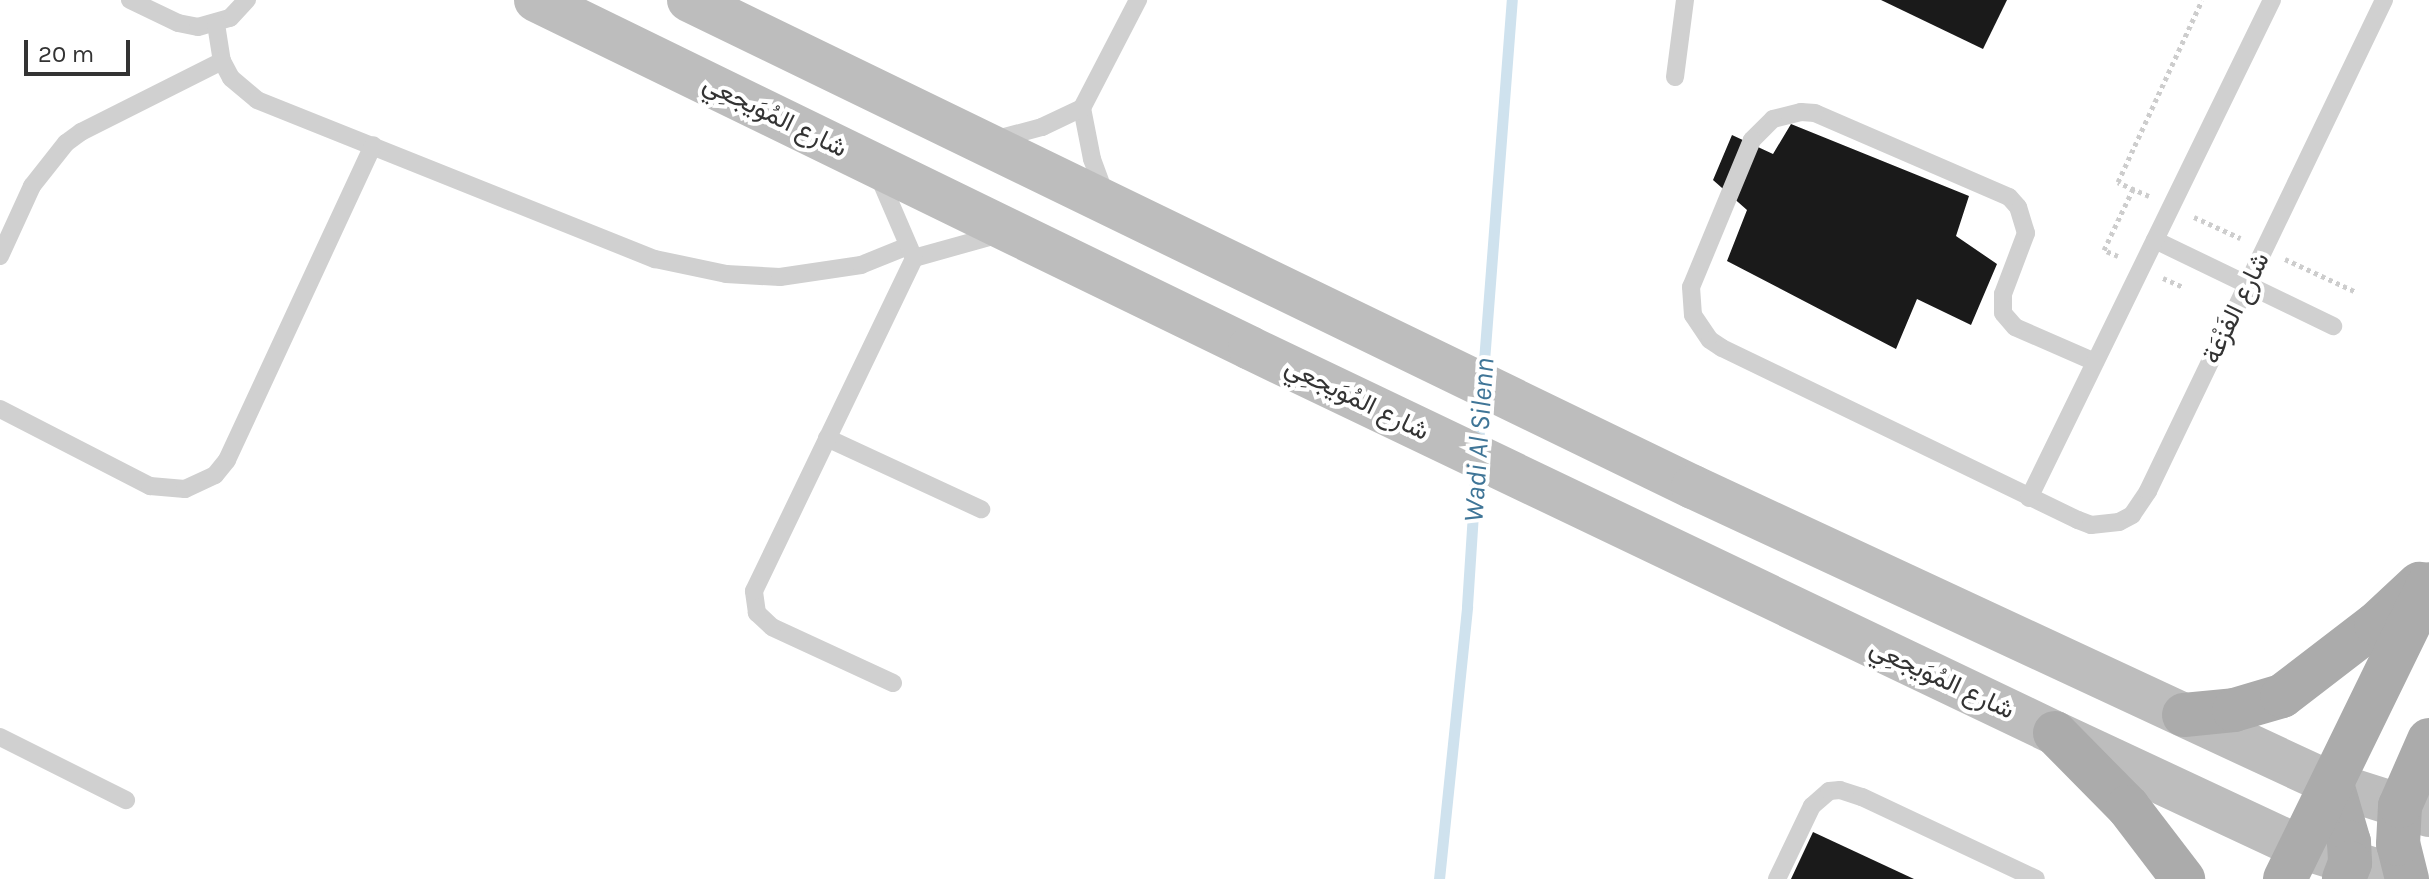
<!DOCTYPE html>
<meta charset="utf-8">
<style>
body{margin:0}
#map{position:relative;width:2429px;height:879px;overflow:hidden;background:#fff;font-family:Karla,Vazirmatn,sans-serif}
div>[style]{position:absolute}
.stream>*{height:11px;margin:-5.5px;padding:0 5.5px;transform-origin:5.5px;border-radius:5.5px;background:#cfe2ee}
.building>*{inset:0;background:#1a1a1a}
.path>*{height:5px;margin-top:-2.5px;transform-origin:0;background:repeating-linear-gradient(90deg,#cdcdcd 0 4px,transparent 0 8px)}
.lane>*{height:18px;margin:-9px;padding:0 9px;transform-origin:9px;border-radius:9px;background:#d0d0d0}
.secondary>*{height:44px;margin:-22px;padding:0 22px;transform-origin:22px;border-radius:22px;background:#bdbdbd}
.primary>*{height:44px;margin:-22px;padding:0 22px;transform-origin:22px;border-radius:22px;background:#ababab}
span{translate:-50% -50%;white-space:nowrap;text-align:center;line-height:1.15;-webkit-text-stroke:8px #fff;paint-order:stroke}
.street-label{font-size:26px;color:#333}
.water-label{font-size:28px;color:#3f7597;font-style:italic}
.scale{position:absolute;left:24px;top:40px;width:106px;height:36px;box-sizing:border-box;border:4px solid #333;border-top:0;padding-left:10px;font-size:24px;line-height:28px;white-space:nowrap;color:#333;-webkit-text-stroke:6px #fff;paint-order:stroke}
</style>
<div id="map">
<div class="stream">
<div style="left:1483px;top:374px;width:375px;rotate:-85.6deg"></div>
<div style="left:1478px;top:446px;width:51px;rotate:-86.6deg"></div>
<div style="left:1439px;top:879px;width:274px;rotate:-84.1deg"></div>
<div style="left:1467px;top:606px;width:139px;rotate:-86.3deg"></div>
</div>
<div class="building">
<div style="clip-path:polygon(1881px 0,2007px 0,1983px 49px)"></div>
<div style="clip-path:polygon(1791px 124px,1969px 196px,1956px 236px,1997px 264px,1971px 325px,1917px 299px,1896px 349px,1727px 261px,1747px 210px,1713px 180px,1732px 135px,1773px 154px)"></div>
<div style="clip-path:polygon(1813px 832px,1914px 879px,1791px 879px)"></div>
</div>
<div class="path">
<div style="left:2149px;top:196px;width:34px;rotate:-156deg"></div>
<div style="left:2118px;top:182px;width:200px;rotate:-65.2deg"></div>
<div style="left:2194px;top:217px;width:51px;rotate:24.5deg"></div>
<div style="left:2118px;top:256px;width:15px;rotate:-157deg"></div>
<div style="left:2104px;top:250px;width:68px;rotate:-64.6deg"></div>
<div style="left:2285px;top:259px;width:78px;rotate:24.9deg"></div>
<div style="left:2163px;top:278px;width:22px;rotate:24deg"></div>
</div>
<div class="lane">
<div style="left:130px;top:0;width:53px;rotate:25.6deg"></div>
<div style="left:178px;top:23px;width:20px;rotate:11deg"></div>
<div style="left:198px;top:27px;width:33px;rotate:-16deg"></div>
<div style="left:230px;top:18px;width:25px;rotate:-47deg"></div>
<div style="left:216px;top:24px;width:37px;rotate:81deg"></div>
<div style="left:222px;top:61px;width:19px;rotate:62deg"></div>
<div style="left:231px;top:78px;width:34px;rotate:40deg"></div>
<div style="left:257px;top:100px;width:429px;rotate:21.8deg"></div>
<div style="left:655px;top:259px;width:73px;rotate:11.9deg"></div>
<div style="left:726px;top:274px;width:54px;rotate:3.2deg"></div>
<div style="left:780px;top:277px;width:82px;rotate:-8.4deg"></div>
<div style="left:861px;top:265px;width:51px;rotate:-22deg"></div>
<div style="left:1675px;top:77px;width:78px;rotate:-82.6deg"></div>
<div style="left:1082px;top:108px;width:52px;rotate:78.9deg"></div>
<div style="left:1092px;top:159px;width:40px;rotate:69.8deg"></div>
<div style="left:997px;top:139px;width:47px;rotate:-14.9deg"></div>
<div style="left:1042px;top:127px;width:44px;rotate:-25.4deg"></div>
<div style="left:1082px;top:108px;width:122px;rotate:-62.6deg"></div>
<div style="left:879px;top:177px;width:86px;rotate:66.7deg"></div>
<div style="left:2155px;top:240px;width:198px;rotate:25.8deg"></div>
<div style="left:0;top:256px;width:77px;rotate:-65.4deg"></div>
<div style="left:32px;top:186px;width:55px;rotate:-51.7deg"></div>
<div style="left:66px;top:143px;width:19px;rotate:-36deg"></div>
<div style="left:81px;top:132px;width:158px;rotate:-26.7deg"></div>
<div style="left:914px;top:258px;width:89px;rotate:-15.6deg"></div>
<div style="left:2095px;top:362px;width:87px;rotate:-156.4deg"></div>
<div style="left:2015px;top:327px;width:18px;rotate:-131deg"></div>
<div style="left:2003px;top:313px;width:19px;rotate:-90deg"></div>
<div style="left:2003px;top:294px;width:65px;rotate:-69.3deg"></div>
<div style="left:2026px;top:233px;width:27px;rotate:-107deg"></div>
<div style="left:2018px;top:207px;width:13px;rotate:-132deg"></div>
<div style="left:2009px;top:197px;width:211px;rotate:-156.6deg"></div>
<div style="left:1815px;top:113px;width:14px;rotate:-176deg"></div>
<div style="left:1801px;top:112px;width:29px;rotate:166deg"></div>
<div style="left:1773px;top:119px;width:30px;rotate:135deg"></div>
<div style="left:1752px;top:140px;width:159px;rotate:112.5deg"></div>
<div style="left:1691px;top:287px;width:28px;rotate:86deg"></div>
<div style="left:1693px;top:315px;width:30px;rotate:56deg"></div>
<div style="left:1710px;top:340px;width:14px;rotate:34deg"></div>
<div style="left:1722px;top:348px;width:395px;rotate:25.8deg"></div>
<div style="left:2078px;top:520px;width:14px;rotate:21deg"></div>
<div style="left:2091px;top:525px;width:28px;rotate:-6deg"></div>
<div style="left:2119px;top:522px;width:15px;rotate:-28deg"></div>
<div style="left:2132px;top:515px;width:29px;rotate:-56deg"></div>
<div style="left:2148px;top:491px;width:545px;rotate:-64.33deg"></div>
<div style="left:0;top:409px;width:169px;rotate:27.2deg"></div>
<div style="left:150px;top:486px;width:35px;rotate:5deg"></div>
<div style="left:185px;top:489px;width:33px;rotate:-25deg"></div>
<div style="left:215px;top:475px;width:19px;rotate:-51deg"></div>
<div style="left:227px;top:460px;width:347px;rotate:-65.1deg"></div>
<div style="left:827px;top:438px;width:170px;rotate:24.8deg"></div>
<div style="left:2029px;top:498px;width:554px;rotate:-63.99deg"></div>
<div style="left:893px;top:683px;width:133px;rotate:-155.2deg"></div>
<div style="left:772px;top:627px;width:21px;rotate:-137deg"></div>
<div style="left:757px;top:613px;width:22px;rotate:-98deg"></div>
<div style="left:754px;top:591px;width:369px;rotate:-64.3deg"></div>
<div style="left:0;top:737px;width:141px;rotate:26.6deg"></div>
<div style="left:1777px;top:879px;width:81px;rotate:-64.4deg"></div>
<div style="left:1812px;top:806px;width:23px;rotate:-41deg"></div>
<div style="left:1829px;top:791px;width:11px;rotate:-5deg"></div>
<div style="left:1840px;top:790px;width:23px;rotate:18deg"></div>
<div style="left:1862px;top:797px;width:192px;rotate:25.2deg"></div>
</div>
<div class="secondary">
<div style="left:536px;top:0;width:794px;rotate:25.98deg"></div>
<div style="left:1250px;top:348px;width:892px;rotate:25.56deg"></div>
<div style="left:2055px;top:733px;width:270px;rotate:25deg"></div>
<div style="left:2300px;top:847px;width:110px;rotate:16.9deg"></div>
<div style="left:689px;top:0;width:1116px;rotate:25.88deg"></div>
<div style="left:1693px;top:487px;width:705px;rotate:24.93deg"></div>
<div style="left:2332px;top:784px;width:102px;rotate:17.7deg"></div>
</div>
<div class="primary">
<div style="left:2184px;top:715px;width:50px;rotate:-5.7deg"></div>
<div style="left:2234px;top:710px;width:50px;rotate:-16.3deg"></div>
<div style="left:2282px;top:696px;width:118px;rotate:-37.5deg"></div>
<div style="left:2376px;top:624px;width:59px;rotate:-42.9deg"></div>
<div style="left:2055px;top:733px;width:104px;rotate:45.4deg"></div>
<div style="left:2128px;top:807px;width:91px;rotate:52.6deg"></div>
<div style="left:2332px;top:784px;width:60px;rotate:73.7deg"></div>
<div style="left:2349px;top:842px;width:21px;rotate:87deg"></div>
<div style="left:2350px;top:863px;width:17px;rotate:111deg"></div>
<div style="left:2285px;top:879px;width:328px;rotate:-64deg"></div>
<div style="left:2407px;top:879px;width:36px;rotate:-104deg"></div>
<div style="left:2398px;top:844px;width:38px;rotate:-87deg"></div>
<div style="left:2400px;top:806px;width:72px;rotate:-66.3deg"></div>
</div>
<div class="street-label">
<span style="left:775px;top:116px;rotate:26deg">شارع المُوَيجعِي</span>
<span style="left:2236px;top:308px;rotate:-64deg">شارع الفَزْعَة</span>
<span style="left:1357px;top:399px;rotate:26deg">شارع المُوَيجعِي</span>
<span style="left:1942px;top:679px;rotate:25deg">شارع المُوَيجعِي</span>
</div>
<div class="water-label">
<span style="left:1479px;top:440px;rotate:-86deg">Wadi Al Silenn</span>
</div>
<div class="scale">20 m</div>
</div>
